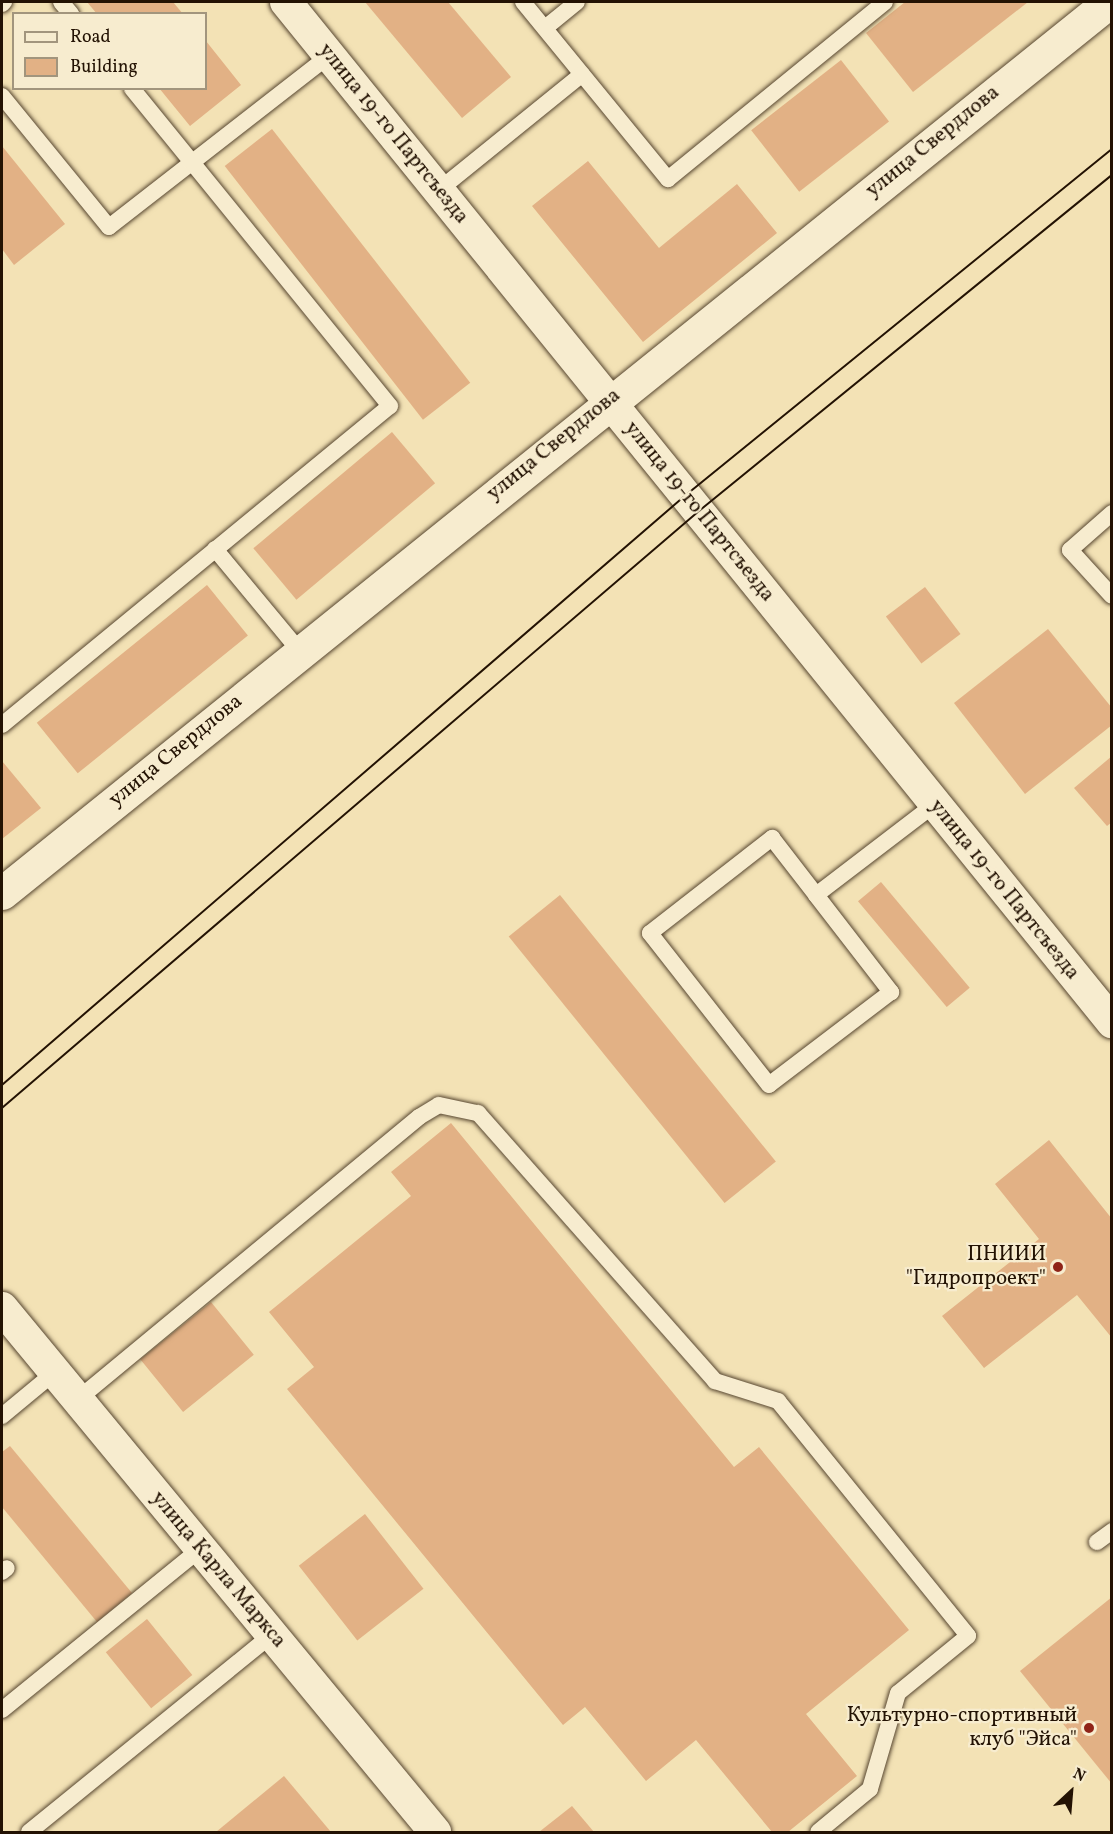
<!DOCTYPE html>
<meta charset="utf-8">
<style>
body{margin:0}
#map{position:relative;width:1113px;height:1834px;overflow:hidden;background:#f3e2b5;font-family:Vollkorn,serif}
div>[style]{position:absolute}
.building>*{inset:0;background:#e2b185;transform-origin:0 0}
.roads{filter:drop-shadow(0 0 2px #574630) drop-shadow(0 0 2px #574630)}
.service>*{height:16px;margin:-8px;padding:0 8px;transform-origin:8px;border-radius:8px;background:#f7eccf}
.minor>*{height:32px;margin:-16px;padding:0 16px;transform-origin:16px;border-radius:16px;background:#f7eccf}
.tertiary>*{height:33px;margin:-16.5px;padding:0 16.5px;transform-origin:16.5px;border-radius:16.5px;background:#f7eccf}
.tram>*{height:1.5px;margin:-0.75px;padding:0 0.75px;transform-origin:0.75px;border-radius:0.75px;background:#231203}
.dots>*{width:16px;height:16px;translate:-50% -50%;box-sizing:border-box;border:3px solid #f7eccf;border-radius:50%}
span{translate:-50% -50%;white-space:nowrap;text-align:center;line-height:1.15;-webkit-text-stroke:4.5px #f7eccf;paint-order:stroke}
.street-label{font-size:21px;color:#231203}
.poi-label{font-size:21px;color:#231203}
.right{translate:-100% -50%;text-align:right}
.frame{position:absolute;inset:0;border:3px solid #231203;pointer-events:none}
.legend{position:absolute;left:12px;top:12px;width:195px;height:78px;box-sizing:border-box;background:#f7eccf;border:2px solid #a2957d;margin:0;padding:8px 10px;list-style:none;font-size:18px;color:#231203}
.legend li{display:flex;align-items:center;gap:12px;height:30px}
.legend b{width:30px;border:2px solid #a2957d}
.north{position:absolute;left:1041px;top:1762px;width:60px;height:60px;-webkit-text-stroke:4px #f7eccf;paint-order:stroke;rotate:26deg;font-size:16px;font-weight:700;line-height:24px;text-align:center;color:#231203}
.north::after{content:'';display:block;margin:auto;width:21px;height:27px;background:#231203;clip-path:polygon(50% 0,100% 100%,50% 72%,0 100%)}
</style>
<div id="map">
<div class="building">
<div style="clip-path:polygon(87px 2px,173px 2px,183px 14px,97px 14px)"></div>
<div style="clip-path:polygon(365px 2px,448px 2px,511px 77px,462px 118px)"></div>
<div style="clip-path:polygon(905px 2px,1028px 2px,913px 92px,866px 33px)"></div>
<div style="clip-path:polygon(206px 41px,241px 85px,190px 126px,159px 88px,206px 88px)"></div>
<div style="left:841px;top:60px;width:78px;height:114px;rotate:52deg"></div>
<div style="left:272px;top:129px;width:322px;height:60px;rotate:52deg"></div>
<div style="clip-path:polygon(2px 146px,65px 224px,14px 265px,2px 249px)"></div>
<div style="clip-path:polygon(588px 161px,659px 248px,737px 184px,777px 233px,643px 342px,532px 206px)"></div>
<div style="left:392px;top:432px;width:67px;height:181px;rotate:50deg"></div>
<div style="left:207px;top:585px;width:65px;height:219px;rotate:51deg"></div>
<div style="left:925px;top:587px;width:59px;height:49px;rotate:53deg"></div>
<div style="clip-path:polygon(1048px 629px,1112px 708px,1112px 725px,1025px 794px,954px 703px)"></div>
<div style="clip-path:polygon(1112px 756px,1112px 822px,1107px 826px,1074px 788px)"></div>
<div style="clip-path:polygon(2px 761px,41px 808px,2px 839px)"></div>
<div style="left:881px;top:882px;width:138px;height:30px;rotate:50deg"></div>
<div style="left:560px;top:895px;width:343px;height:66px;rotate:51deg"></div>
<div style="clip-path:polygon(451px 1123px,734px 1467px,759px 1447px,909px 1630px,806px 1714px,857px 1776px,788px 1832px,772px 1832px,696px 1740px,646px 1781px,585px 1707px,563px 1725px,287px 1389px,314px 1367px,269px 1312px,411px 1196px,391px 1172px)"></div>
<div style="clip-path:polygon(1049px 1140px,1112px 1219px,1112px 1338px,1077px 1295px,984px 1368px,942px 1316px,1039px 1239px,995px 1184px)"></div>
<div style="left:211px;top:1302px;width:68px;height:91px;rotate:51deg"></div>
<div style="clip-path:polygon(10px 1446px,132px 1593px,97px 1622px,2px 1507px,2px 1452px)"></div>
<div style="left:365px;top:1514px;width:95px;height:84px;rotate:52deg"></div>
<div style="clip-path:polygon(1112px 1597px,1112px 1784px,1020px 1671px)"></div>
<div style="left:147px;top:1619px;width:72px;height:53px;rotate:51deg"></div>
<div style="clip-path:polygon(284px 1776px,331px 1832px,216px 1832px)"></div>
<div style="clip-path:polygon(572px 1806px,594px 1832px,539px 1832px)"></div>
</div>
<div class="roads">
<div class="service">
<div style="left:61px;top:2px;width:16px;rotate:50deg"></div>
<div style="left:523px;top:2px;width:229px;rotate:50.7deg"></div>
<div style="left:668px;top:179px;width:280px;rotate:-39.2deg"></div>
<div style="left:2px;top:4px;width:3px;rotate:-45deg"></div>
<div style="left:545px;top:28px;width:41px;rotate:-39.1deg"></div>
<div style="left:2px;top:96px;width:169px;rotate:50.8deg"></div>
<div style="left:109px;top:227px;width:280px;rotate:-37.9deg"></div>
<div style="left:439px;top:190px;width:184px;rotate:-39deg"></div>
<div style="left:1112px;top:513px;width:56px;rotate:138.6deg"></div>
<div style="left:1070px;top:550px;width:62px;rotate:47.6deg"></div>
<div style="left:215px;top:549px;width:131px;rotate:50.3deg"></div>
<div style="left:2px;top:725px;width:502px;rotate:-39.43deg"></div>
<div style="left:390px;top:406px;width:409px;rotate:-129.1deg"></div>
<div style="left:816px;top:895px;width:123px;rotate:52.3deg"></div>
<div style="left:891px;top:992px;width:153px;rotate:142.7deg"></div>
<div style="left:769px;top:1085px;width:193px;rotate:-128.1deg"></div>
<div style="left:650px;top:933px;width:155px;rotate:-37.9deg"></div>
<div style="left:772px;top:838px;width:72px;rotate:52.3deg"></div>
<div style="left:816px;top:895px;width:150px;rotate:-37.4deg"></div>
<div style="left:77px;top:1400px;width:444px;rotate:-39.6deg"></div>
<div style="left:419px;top:1117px;width:23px;rotate:-31deg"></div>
<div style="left:439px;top:1105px;width:40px;rotate:12deg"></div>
<div style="left:478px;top:1113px;width:358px;rotate:48.5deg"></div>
<div style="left:715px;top:1381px;width:66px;rotate:17.6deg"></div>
<div style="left:778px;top:1401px;width:302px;rotate:51deg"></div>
<div style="left:968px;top:1636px;width:90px;rotate:140.8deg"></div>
<div style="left:898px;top:1693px;width:100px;rotate:106.3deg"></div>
<div style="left:870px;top:1789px;width:67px;rotate:140.4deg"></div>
<div style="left:2px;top:1416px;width:67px;rotate:-39.6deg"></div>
<div style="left:1097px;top:1542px;width:19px;rotate:-36deg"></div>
<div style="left:2px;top:1572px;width:6px;rotate:-39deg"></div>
<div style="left:2px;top:1710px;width:255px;rotate:-39.1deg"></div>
<div style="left:29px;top:1832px;width:312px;rotate:-39.1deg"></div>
</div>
<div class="minor">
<div style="left:286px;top:2px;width:1313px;rotate:51deg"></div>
<div style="left:2px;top:1308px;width:680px;rotate:50.43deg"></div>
</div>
<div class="tertiary">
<div style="left:2px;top:893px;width:1421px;rotate:-38.83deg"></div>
</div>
</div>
<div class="tram">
<div style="left:2px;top:1085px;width:903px;rotate:-40.78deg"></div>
<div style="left:686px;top:495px;width:549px;rotate:-39.08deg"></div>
<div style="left:2px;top:1108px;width:918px;rotate:-40.58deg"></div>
<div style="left:699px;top:511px;width:532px;rotate:-39.13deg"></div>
</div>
<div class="dots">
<div style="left:1058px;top:1267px;background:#8f2418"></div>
<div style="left:1089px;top:1728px;background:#8f2418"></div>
</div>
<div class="street-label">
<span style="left:393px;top:134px;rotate:51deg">улица 19-го Партсъезда</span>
<span style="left:933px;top:142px;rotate:-39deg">улица Свердлова</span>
<span style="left:554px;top:445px;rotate:-39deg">улица Свердлова</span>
<span style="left:699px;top:512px;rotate:51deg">улица 19-го Партсъезда</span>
<span style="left:176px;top:751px;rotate:-39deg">улица Свердлова</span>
<span style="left:1004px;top:890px;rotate:51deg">улица 19-го Партсъезда</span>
<span style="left:218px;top:1570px;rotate:50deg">улица Карла Маркса</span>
</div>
<div class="poi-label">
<span class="right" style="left:1046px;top:1267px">ПНИИИ<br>"Гидропроект"</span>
<span class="right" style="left:1077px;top:1728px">Культурно-спортивный<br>клуб "Эйса"</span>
</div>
<div class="frame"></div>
<ul class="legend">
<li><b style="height:8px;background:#f7eccf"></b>Road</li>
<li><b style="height:16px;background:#e2b185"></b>Building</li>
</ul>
<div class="north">N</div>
</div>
